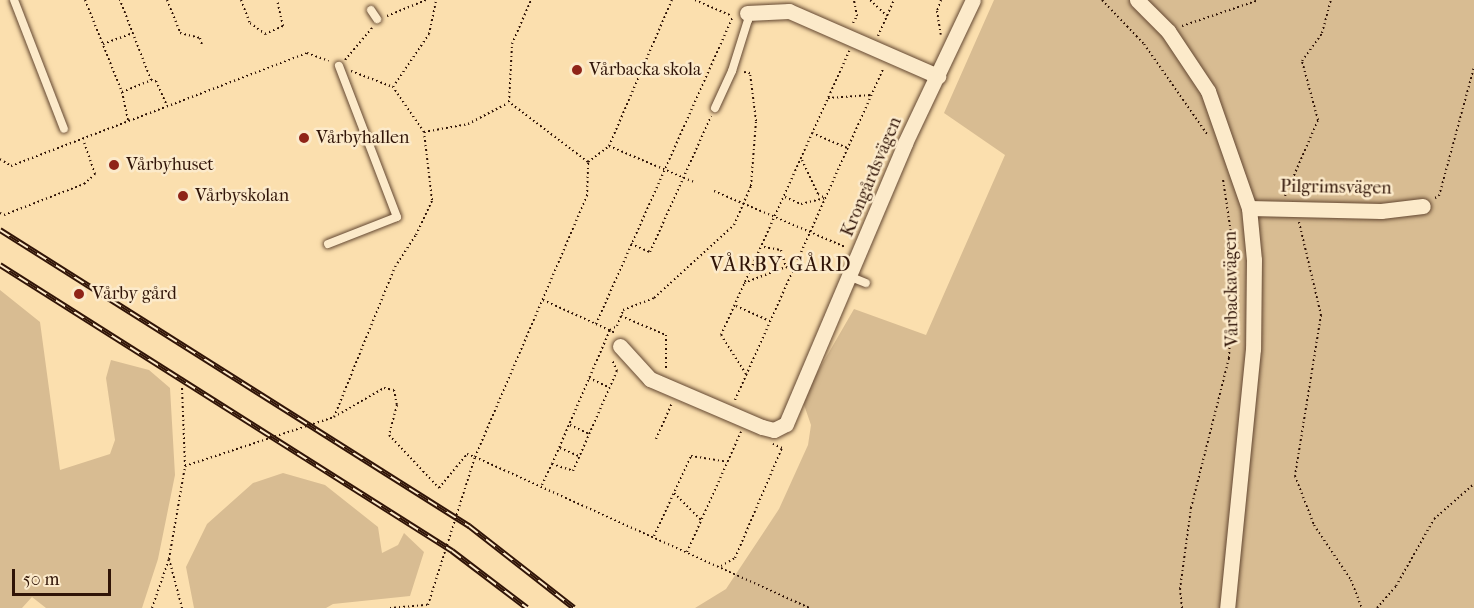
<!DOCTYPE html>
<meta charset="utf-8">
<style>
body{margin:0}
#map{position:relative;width:1474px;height:608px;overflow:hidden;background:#fbdfae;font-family:"IM FELL French Canon",serif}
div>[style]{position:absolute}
.green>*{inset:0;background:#d8bc92}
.path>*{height:2px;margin-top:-1px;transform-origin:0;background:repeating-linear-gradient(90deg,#301407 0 1.5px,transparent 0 4.5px)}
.roads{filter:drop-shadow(0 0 2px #634731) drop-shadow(0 0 2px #634731)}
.lane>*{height:8px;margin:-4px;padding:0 4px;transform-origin:4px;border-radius:4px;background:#fceaca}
.street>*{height:15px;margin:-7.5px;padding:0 7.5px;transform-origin:7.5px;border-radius:7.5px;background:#fceaca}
.rail>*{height:6px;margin-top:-3px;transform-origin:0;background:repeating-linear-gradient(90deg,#fceaca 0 11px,#301407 0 22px);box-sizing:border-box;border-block:2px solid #301407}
.dots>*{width:16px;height:16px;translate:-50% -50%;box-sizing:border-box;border:3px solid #fceaca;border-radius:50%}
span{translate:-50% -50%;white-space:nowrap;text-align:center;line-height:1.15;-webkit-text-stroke:5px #fceaca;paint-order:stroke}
.poi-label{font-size:18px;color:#301407}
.left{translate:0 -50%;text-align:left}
.street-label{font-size:18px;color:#301407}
.neighbourhood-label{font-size:20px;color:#301407;letter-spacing:1.5px}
.scale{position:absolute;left:12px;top:569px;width:99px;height:27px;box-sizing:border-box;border:3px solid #301407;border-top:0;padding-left:8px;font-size:18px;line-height:21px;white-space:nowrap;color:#301407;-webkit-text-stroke:4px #fceaca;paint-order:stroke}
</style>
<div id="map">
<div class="green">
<div style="clip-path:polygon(994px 0,1474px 0,1474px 608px,695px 608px,726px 589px,779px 509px,808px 445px,811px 425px,802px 399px,854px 309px,926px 335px,1005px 155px,944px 113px)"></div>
<div style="clip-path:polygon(0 290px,40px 322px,60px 470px,110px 454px,115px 440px,106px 378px,111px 360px,149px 370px,170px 388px,175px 475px,158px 559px,142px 608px,46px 608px,32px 597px,22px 608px,0 608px)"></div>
<div style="clip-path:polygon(283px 473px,325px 485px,378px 527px,382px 553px,398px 545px,404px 533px,424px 552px,410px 596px,333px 604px,326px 608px,194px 608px,186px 567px,207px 524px,253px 483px)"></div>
</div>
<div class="path">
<div style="left:85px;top:0;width:99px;rotate:68.1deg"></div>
<div style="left:122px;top:92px;width:31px;rotate:-22deg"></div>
<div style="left:151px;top:80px;width:86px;rotate:-111.2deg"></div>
<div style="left:167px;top:0;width:35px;rotate:68deg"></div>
<div style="left:180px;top:33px;width:21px;rotate:14deg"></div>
<div style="left:200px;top:38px;width:7px;rotate:74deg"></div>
<div style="left:241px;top:0;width:25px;rotate:69deg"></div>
<div style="left:250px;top:23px;width:19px;rotate:36deg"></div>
<div style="left:265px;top:34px;width:20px;rotate:-24deg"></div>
<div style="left:283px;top:26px;width:27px;rotate:-103deg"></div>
<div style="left:695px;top:0;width:40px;rotate:23.4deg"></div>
<div style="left:870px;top:0;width:23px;rotate:43deg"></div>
<div style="left:941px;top:0;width:12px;rotate:110deg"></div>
<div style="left:937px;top:11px;width:24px;rotate:81deg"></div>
<div style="left:1102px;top:0;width:61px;rotate:46.3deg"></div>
<div style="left:1144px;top:44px;width:110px;rotate:55deg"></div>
<div style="left:387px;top:16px;width:42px;rotate:-22.3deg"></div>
<div style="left:853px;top:23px;width:8px;rotate:-60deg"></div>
<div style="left:857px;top:16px;width:16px;rotate:-101deg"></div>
<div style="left:1182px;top:26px;width:81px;rotate:-18.7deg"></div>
<div style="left:878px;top:36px;width:39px;rotate:-66deg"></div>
<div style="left:103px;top:44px;width:32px;rotate:-20deg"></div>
<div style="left:345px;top:60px;width:42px;rotate:-49.8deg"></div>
<div style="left:351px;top:71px;width:45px;rotate:20.9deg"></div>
<div style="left:151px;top:80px;width:5px;rotate:11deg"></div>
<div style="left:156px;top:81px;width:27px;rotate:66deg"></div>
<div style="left:122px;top:92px;width:29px;rotate:78deg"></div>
<div style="left:828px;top:98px;width:43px;rotate:-4deg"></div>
<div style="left:424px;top:132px;width:45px;rotate:-10.3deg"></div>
<div style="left:468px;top:124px;width:45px;rotate:-27.7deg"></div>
<div style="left:812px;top:133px;width:38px;rotate:23deg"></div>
<div style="left:609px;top:146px;width:92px;rotate:23deg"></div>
<div style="left:0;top:159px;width:13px;rotate:32deg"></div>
<div style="left:11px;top:166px;width:317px;rotate:-20.9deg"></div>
<div style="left:307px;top:53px;width:23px;rotate:20deg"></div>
<div style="left:802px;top:160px;width:38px;rotate:65deg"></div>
<div style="left:818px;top:194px;width:8px;rotate:30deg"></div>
<div style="left:588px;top:162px;width:26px;rotate:-37deg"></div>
<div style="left:609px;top:146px;width:159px;rotate:-66.7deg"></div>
<div style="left:714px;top:191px;width:142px;rotate:23.1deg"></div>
<div style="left:1285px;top:196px;width:83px;rotate:-66.5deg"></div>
<div style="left:1318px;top:120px;width:61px;rotate:-105.2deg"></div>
<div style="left:1302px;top:61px;width:34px;rotate:-54deg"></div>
<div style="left:1322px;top:33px;width:34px;rotate:-75deg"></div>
<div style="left:785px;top:197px;width:17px;rotate:24deg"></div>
<div style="left:801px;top:204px;width:25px;rotate:-14deg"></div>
<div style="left:1435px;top:198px;width:4px;rotate:-27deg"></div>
<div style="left:1439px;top:196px;width:134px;rotate:-74.8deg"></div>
<div style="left:0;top:213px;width:4px;rotate:27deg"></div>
<div style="left:4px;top:215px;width:86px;rotate:-21.2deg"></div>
<div style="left:84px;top:184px;width:15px;rotate:-42deg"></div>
<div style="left:95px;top:174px;width:36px;rotate:-109deg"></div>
<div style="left:1299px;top:222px;width:96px;rotate:76.7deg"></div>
<div style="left:1321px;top:315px;width:163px;rotate:99.2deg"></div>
<div style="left:1295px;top:476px;width:53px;rotate:68.8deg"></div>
<div style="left:1314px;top:525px;width:66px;rotate:56.1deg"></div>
<div style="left:1351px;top:580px;width:30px;rotate:69deg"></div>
<div style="left:631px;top:244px;width:21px;rotate:23deg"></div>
<div style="left:650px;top:252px;width:149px;rotate:-65.8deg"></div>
<div style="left:764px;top:247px;width:17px;rotate:10deg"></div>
<div style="left:781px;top:250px;width:18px;rotate:74deg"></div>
<div style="left:786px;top:267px;width:8px;rotate:23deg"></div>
<div style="left:744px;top:283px;width:45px;rotate:-20.9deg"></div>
<div style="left:543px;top:300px;width:58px;rotate:24.4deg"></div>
<div style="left:596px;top:324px;width:336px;rotate:-66deg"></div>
<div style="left:736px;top:306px;width:37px;rotate:24deg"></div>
<div style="left:621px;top:316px;width:49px;rotate:22.9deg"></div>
<div style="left:666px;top:335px;width:36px;rotate:90deg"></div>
<div style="left:596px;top:324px;width:21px;rotate:25deg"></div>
<div style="left:746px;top:374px;width:46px;rotate:-122.7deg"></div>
<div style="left:721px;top:335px;width:312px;rotate:-65.7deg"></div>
<div style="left:589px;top:378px;width:23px;rotate:25deg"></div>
<div style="left:735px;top:400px;width:363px;rotate:-65.9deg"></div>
<div style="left:334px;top:417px;width:162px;rotate:-67.9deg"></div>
<div style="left:395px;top:267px;width:38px;rotate:-57deg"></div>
<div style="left:416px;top:235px;width:38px;rotate:-65deg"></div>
<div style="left:432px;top:200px;width:68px;rotate:-96.7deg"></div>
<div style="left:424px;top:132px;width:55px;rotate:-124.6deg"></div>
<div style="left:393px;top:87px;width:64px;rotate:-55.8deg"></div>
<div style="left:429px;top:34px;width:35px;rotate:-78deg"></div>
<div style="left:570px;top:425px;width:21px;rotate:25deg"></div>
<div style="left:656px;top:439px;width:39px;rotate:-66deg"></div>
<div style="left:560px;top:448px;width:21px;rotate:23deg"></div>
<div style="left:552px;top:464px;width:146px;rotate:-66.6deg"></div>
<div style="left:610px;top:330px;width:8px;rotate:-30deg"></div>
<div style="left:617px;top:326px;width:17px;rotate:-69deg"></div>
<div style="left:623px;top:310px;width:33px;rotate:-21deg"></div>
<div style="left:654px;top:298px;width:108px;rotate:-42.4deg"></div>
<div style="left:734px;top:225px;width:43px;rotate:-66.4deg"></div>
<div style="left:751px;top:186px;width:65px;rotate:-85.6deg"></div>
<div style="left:756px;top:121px;width:48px;rotate:-97.1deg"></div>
<div style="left:750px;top:73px;width:6px;rotate:-171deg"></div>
<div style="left:185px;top:466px;width:157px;rotate:-18.2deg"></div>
<div style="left:334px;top:417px;width:58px;rotate:-30.1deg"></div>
<div style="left:384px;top:388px;width:10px;rotate:11deg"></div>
<div style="left:394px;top:390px;width:15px;rotate:79deg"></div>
<div style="left:397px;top:405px;width:31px;rotate:105deg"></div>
<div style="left:389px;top:435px;width:73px;rotate:46.7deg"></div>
<div style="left:439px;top:488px;width:44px;rotate:-50.5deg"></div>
<div style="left:467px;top:454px;width:9px;rotate:21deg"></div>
<div style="left:475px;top:457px;width:367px;rotate:24.3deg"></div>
<div style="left:542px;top:485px;width:23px;rotate:-65deg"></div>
<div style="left:552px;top:464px;width:22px;rotate:18deg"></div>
<div style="left:573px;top:471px;width:109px;rotate:-66.3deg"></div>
<div style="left:617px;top:371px;width:12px;rotate:-114deg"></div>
<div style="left:674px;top:493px;width:38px;rotate:45deg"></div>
<div style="left:654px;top:536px;width:88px;rotate:-65.2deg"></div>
<div style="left:691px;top:456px;width:36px;rotate:9deg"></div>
<div style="left:687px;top:552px;width:132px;rotate:-65.8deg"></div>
<div style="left:169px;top:559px;width:51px;rotate:75.1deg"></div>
<div style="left:721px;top:566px;width:16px;rotate:-30deg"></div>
<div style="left:735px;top:558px;width:120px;rotate:-66.9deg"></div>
<div style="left:782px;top:448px;width:10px;rotate:-156deg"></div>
<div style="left:152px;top:608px;width:52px;rotate:-70.9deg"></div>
<div style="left:169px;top:559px;width:94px;rotate:-80.2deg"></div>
<div style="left:185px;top:466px;width:79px;rotate:-92.2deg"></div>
<div style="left:390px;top:608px;width:38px;rotate:-5deg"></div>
<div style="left:428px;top:605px;width:155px;rotate:-72.4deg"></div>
<div style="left:475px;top:457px;width:284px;rotate:-66.8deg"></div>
<div style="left:587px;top:196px;width:34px;rotate:-88deg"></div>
<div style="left:588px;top:162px;width:99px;rotate:-142.8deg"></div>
<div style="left:509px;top:102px;width:58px;rotate:-87deg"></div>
<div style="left:512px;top:44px;width:48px;rotate:-66.6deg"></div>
<div style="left:1182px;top:608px;width:19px;rotate:-96deg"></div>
<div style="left:1180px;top:589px;width:82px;rotate:-82.3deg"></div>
<div style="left:1191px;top:508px;width:155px;rotate:-75.8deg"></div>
<div style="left:1229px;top:358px;width:105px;rotate:-87.3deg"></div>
<div style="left:1234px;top:253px;width:75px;rotate:-98.5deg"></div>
<div style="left:1377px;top:608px;width:29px;rotate:-49deg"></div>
<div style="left:1396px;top:586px;width:77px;rotate:-60.4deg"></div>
<div style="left:1434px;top:519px;width:53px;rotate:-41.2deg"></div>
</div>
<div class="roads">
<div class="lane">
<div style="left:14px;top:0;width:138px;rotate:68.8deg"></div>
<div style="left:371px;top:10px;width:11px;rotate:56deg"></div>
<div style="left:715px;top:108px;width:41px;rotate:-65.3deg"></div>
<div style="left:732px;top:71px;width:53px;rotate:-72.6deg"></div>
<div style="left:748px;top:20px;width:7px;rotate:-98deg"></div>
<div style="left:328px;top:244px;width:74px;rotate:-21.4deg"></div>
<div style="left:397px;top:217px;width:162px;rotate:-111deg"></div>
<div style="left:851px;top:277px;width:16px;rotate:22deg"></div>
</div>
<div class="street">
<div style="left:1137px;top:0;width:44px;rotate:45deg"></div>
<div style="left:1168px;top:31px;width:72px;rotate:56.3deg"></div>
<div style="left:1208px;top:91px;width:124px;rotate:70.7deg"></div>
<div style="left:1249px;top:208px;width:52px;rotate:84.5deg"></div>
<div style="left:1254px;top:260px;width:89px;rotate:90.6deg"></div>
<div style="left:1253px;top:349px;width:260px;rotate:95.7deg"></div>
<div style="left:747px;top:13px;width:42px;rotate:-2.7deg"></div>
<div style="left:789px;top:11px;width:163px;rotate:23.6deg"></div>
<div style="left:1249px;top:208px;width:132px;rotate:1.3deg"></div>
<div style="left:1381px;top:211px;width:42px;rotate:-6.8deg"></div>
<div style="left:620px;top:346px;width:45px;rotate:47.7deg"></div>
<div style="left:650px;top:379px;width:122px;rotate:23.2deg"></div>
<div style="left:762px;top:427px;width:12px;rotate:14deg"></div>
<div style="left:774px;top:430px;width:13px;rotate:-27deg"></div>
<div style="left:786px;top:424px;width:305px;rotate:-67deg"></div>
<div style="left:905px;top:143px;width:158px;rotate:-64.6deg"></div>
</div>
</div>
<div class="rail">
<div style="left:0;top:230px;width:555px;rotate:32.26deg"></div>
<div style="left:469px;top:526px;width:133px;rotate:38deg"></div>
<div style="left:0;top:265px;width:535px;rotate:32.32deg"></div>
<div style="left:452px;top:551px;width:94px;rotate:37.2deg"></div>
</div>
<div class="dots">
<div style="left:577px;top:70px;background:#8f2418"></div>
<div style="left:304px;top:138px;background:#8f2418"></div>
<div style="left:114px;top:165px;background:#8f2418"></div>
<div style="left:183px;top:196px;background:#8f2418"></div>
<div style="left:79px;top:294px;background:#8f2418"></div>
</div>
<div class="poi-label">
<span class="left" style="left:589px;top:70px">Vårbacka skola</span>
<span class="left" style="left:316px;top:138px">Vårbyhallen</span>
<span class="left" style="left:126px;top:165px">Vårbyhuset</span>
<span class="left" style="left:195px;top:196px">Vårbyskolan</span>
<span class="left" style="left:92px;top:294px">Vårby gård</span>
</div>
<div class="street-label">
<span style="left:872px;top:177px;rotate:-67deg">Krongårdsvägen</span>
<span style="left:1336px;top:188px;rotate:1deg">Pilgrimsvägen</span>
<span style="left:1232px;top:289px;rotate:-91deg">Vårbackavägen</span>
</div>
<div class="neighbourhood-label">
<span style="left:781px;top:264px">VÅRBY GÅRD</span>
</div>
<div class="scale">50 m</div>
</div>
